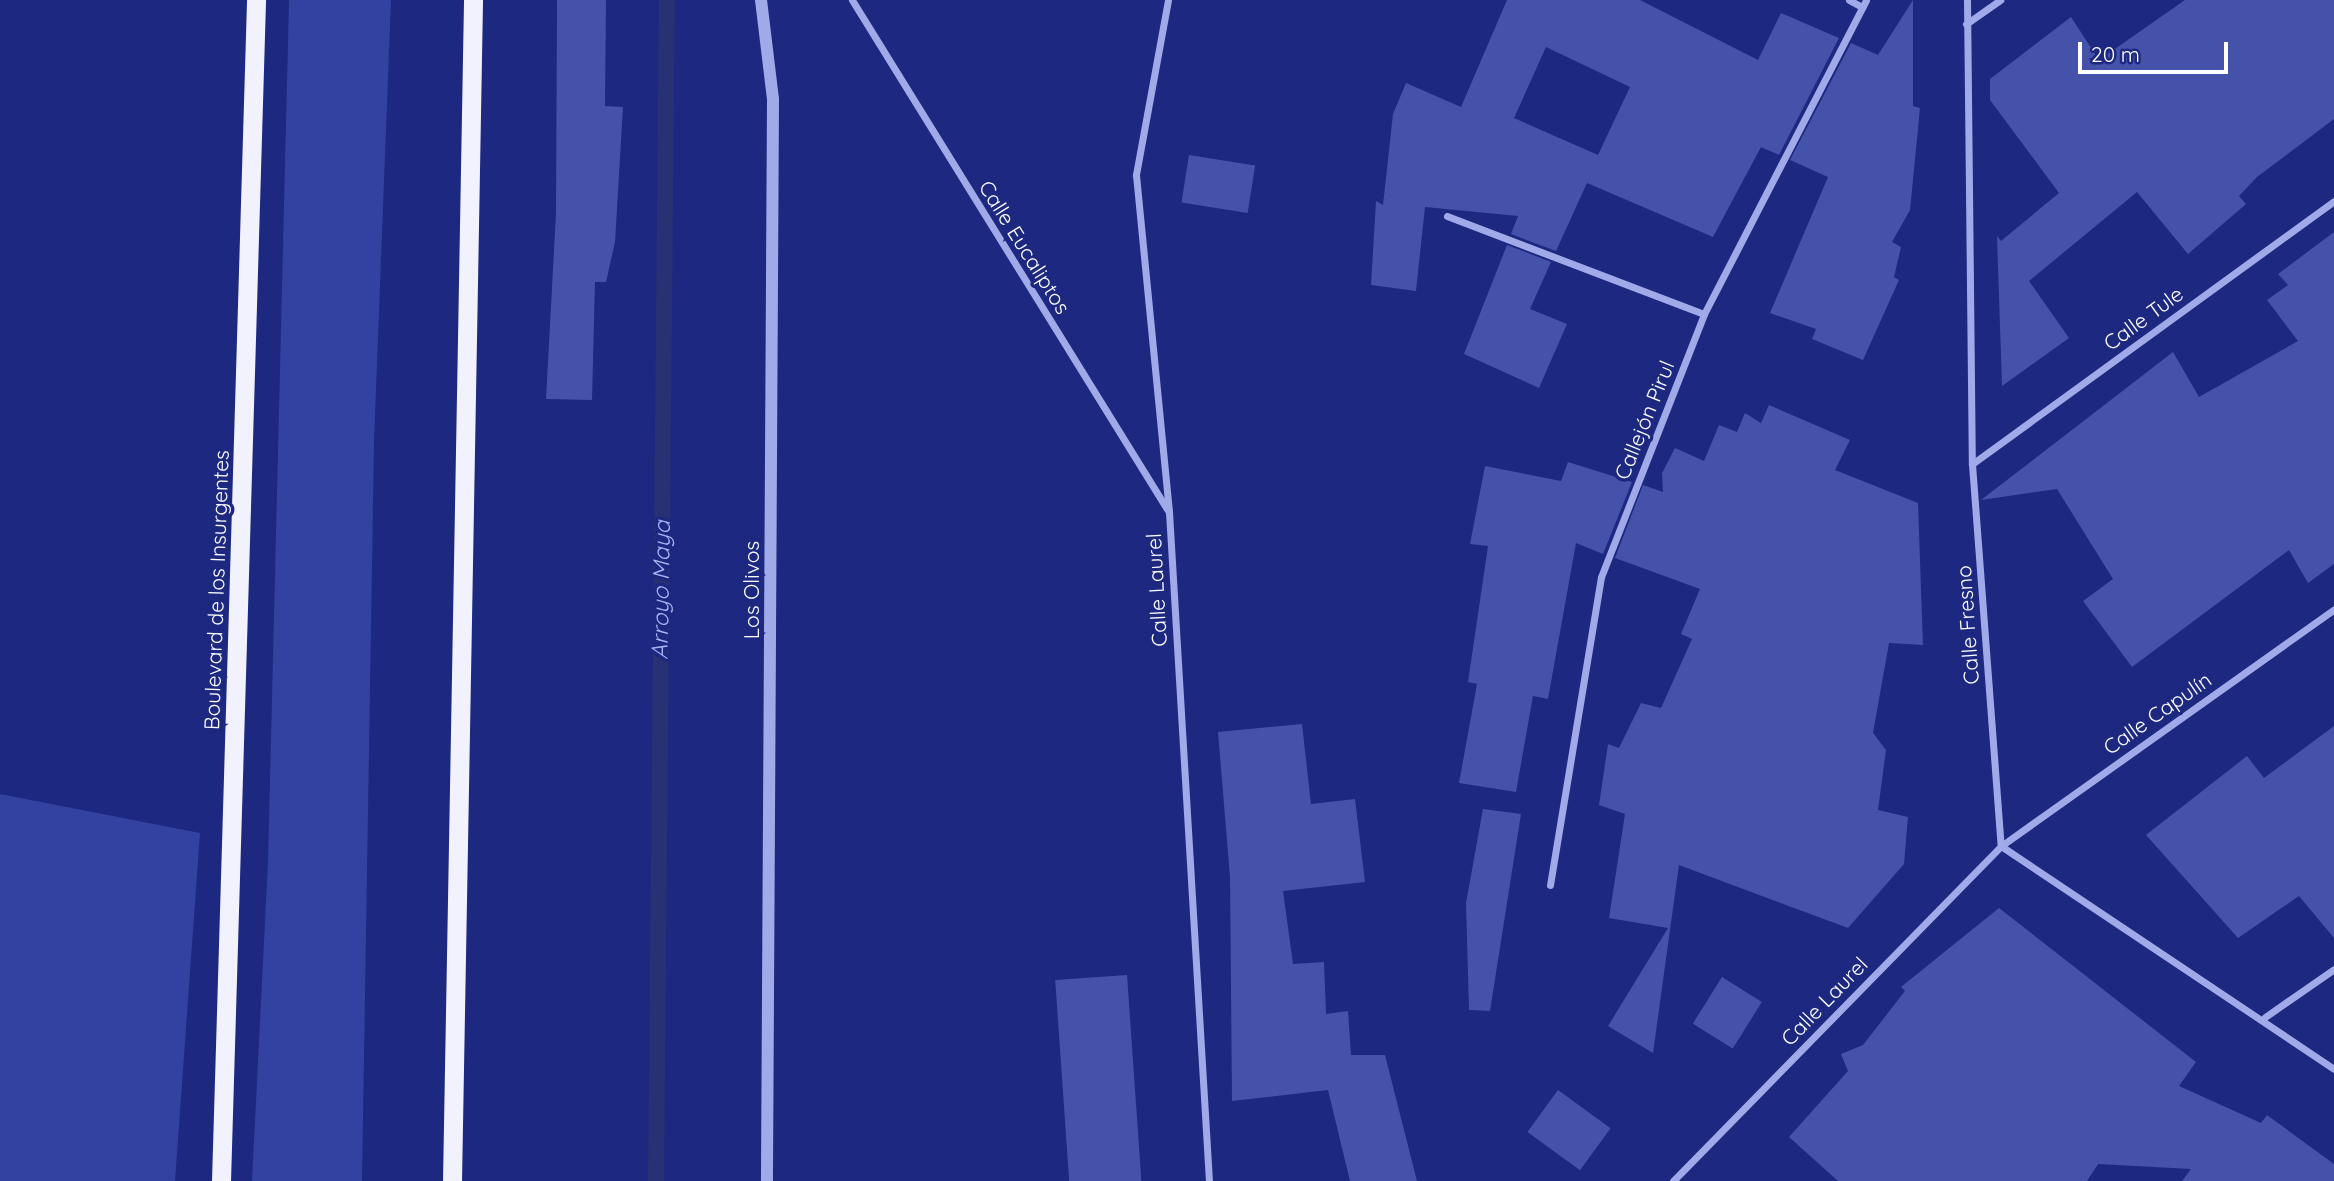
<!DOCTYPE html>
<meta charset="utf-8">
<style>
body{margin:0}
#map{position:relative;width:2334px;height:1181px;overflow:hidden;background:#1d2880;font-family:Quicksand,sans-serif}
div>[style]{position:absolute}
.green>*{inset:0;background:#3341a0}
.stream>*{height:16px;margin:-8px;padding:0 8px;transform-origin:8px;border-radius:8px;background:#283173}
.building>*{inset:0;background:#4552aa;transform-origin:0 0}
.minor>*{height:7px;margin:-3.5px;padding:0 3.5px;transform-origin:3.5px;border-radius:3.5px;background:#a1aae9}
.tertiary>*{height:12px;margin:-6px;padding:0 6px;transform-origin:6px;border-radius:6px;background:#a1aae9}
.trunk>*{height:19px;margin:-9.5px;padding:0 9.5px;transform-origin:9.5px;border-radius:9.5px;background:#f2f2fe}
span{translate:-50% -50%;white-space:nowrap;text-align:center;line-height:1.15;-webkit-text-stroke:7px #1d2880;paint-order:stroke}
.street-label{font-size:21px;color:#fff}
.water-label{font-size:23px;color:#acb5f1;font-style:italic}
.scale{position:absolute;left:2078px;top:42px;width:150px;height:32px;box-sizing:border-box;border:4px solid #fff;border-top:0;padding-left:9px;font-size:21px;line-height:24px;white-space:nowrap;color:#fff;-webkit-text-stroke:5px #1d2880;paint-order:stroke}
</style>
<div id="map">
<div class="green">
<div style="clip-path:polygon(289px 0,391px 0,374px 442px,362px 1181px,252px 1181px,268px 862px)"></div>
<div style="clip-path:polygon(0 794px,200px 833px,175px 1181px,0 1181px)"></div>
</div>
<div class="stream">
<div style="left:656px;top:1181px;width:1181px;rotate:-89.47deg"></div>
</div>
<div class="building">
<div style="clip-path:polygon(557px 0,606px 0,605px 106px,623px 107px,615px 242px,606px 282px,595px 282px,592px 400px,546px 399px,556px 213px)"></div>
<div style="clip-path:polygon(evenodd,1507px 0,1640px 0,1758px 60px,1781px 13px,1839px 38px,1779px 155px,1761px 147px,1713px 237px,1587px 183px,1556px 251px,1511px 234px,1518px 216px,1425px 207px,1416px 291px,1371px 285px,1376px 201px,1383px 205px,1393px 114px,1406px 83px,1461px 107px,1507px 0,1546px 47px,1630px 87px,1598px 155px,1514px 118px,1546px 47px)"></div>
<div style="clip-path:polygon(1913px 0,1913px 106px,1920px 108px,1910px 210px,1892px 242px,1901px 247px,1894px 277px,1899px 280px,1863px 360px,1812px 339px,1816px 329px,1770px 313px,1828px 177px,1790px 160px,1851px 43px,1878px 55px)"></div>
<div style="clip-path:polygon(2185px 0,2334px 0,2334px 119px,2257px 177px,2239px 196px,2246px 204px,2188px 254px,2137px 192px,2029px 281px,2069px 338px,2002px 386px,1997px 236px,2001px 241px,2059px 193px,1990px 100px,1990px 79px,2071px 17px,2099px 60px)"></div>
<div style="left:1189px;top:155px;width:67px;height:48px;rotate:9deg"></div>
<div style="clip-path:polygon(2334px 232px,2334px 564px,2308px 583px,2289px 550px,2132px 667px,2083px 601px,2113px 579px,2057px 489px,1981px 500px,2173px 352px,2199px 397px,2298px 341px,2267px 300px,2288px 285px,2278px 274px)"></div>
<div style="clip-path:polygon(1507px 245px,1551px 262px,1530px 309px,1567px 324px,1539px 388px,1464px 354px)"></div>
<div style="clip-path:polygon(1769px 405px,1850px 440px,1835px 470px,1918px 503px,1923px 645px,1889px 643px,1873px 733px,1886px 750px,1878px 810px,1908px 817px,1904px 864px,1848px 928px,1679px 865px,1653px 1053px,1608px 1026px,1668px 928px,1609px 918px,1625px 814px,1599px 805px,1608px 744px,1619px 748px,1641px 703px,1661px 708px,1692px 639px,1681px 634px,1700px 589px,1615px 558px,1643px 485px,1663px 492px,1662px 473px,1675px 448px,1704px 461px,1719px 425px,1737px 432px,1745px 413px,1761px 423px)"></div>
<div style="clip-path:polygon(1568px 462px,1632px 482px,1603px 554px,1576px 543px,1548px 699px,1533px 696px,1516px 792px,1459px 783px,1477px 684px,1468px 682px,1488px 546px,1470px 544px,1485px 466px,1561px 481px)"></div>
<div style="clip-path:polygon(1302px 724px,1311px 804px,1355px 799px,1365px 882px,1283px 891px,1293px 964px,1324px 962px,1326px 1014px,1348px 1011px,1351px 1055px,1385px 1055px,1417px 1181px,1350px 1181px,1328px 1090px,1232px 1101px,1230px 877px,1218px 732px)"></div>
<div style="clip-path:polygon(2334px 726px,2334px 938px,2299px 896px,2238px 938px,2146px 835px,2247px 756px,2264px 778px)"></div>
<div style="clip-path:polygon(1483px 809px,1521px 814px,1490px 1011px,1469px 1010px,1466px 903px)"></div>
<div style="clip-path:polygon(1999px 908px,2196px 1062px,2179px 1086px,2261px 1123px,2267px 1115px,2334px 1164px,2334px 1181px,2182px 1181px,2191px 1169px,2098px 1164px,2087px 1181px,1838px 1181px,1789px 1137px,1848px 1071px,1841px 1054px,1863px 1045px,1905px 991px,1901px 987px)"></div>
<div style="left:1127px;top:975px;width:207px;height:72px;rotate:86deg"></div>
<div style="left:1722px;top:977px;width:47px;height:55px;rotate:32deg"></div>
<div style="left:1558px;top:1090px;width:65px;height:52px;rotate:36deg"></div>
</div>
<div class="minor">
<div style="left:852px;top:0;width:599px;rotate:58.25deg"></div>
<div style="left:1168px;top:0;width:178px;rotate:100.4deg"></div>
<div style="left:1136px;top:175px;width:339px;rotate:84.4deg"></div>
<div style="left:1169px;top:512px;width:670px;rotate:86.58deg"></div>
<div style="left:1849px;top:0;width:15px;rotate:28deg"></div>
<div style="left:1967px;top:0;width:464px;rotate:89.4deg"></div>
<div style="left:1972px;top:464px;width:383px;rotate:85.7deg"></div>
<div style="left:1966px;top:24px;width:42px;rotate:-35.2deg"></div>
<div style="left:1447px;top:216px;width:275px;rotate:20.9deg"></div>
<div style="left:1972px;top:464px;width:447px;rotate:-36deg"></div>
<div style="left:2001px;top:846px;width:401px;rotate:33.8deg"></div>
<div style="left:1550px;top:885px;width:312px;rotate:-80.6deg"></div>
<div style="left:1601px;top:577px;width:282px;rotate:-68.6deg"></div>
<div style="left:1704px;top:314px;width:353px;rotate:-62.7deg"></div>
<div style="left:2265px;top:1017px;width:84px;rotate:-34.8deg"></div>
<div style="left:1673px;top:1181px;width:469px;rotate:-45.6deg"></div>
<div style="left:2001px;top:846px;width:409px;rotate:-35.4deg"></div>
</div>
<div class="tertiary">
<div style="left:761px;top:0;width:100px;rotate:83.1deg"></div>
<div style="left:773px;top:99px;width:1082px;rotate:90.32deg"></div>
</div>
<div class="trunk">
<div style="left:221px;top:1181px;width:1182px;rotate:-88.3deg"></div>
<div style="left:452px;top:1181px;width:1181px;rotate:-88.98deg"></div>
</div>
<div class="street-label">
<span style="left:1025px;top:247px;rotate:58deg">Calle Eucaliptos</span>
<span style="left:2143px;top:318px;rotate:-36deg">Calle Tule</span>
<span style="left:1644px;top:420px;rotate:-68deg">Callejón Pirul</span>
<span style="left:216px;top:590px;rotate:-88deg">Boulevard de los Insurgentes</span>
<span style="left:751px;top:590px;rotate:-90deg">Los Olivos</span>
<span style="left:1156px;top:590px;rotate:-93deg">Calle Laurel</span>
<span style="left:1967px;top:625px;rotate:-94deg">Calle Fresno</span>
<span style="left:2157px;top:713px;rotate:-35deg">Calle Capulín</span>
<span style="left:1824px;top:1001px;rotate:-46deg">Calle Laurel</span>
</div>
<div class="water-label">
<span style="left:661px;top:590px;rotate:-89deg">Arroyo Maya</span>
</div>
<div class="scale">20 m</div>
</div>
